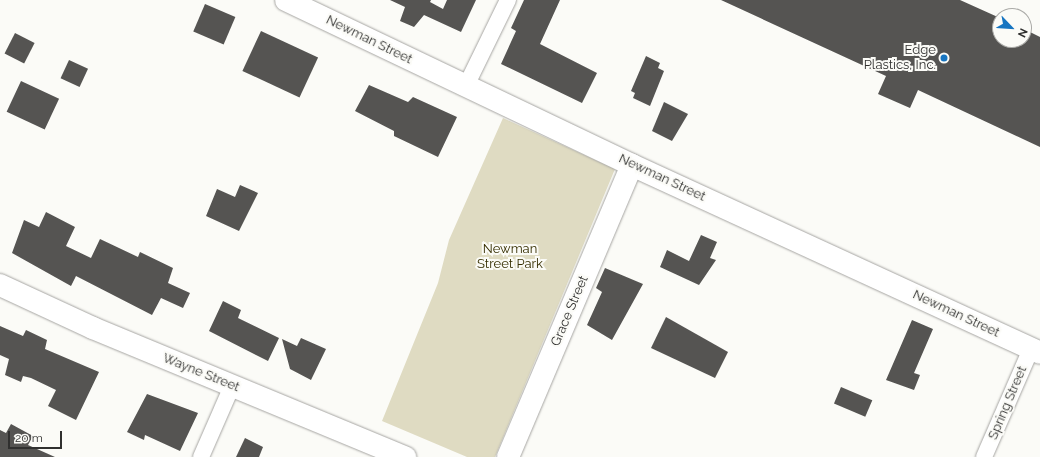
<!DOCTYPE html>
<style>
body{margin:0}
#map{position:relative;width:1040px;height:457px;overflow:hidden;background:#fbfbf7;font-family:Raleway,sans-serif}
div>[style]{position:absolute}
.green>*{inset:0;background:#dfdbc2}
.building>*{inset:0;background:#555452;transform-origin:0 0}
.roads{filter:drop-shadow(0 0 1px #a6a5a2) drop-shadow(0 0 1px #a6a5a2)}
.street>*{height:16px;margin:-8px;padding:0 8px;transform-origin:8px;border-radius:8px;background:#fff}
.secondary>*{height:22px;margin:-11px;padding:0 11px;transform-origin:11px;border-radius:11px;background:#fff}
.dots>*{width:11px;height:11px;translate:-50% -50%;box-sizing:border-box;border:2px solid #fbfbf7;border-radius:50%}
span{translate:-50% -50%;white-space:nowrap;text-align:center;line-height:1.15;-webkit-text-stroke:4px #fbfbf7;paint-order:stroke}
.street-label{font-size:13px;color:#30302f}
.poi-label{font-size:13px;color:#30302f}
.right{translate:-100% -50%;text-align:right}
.park-label{font-size:13px;color:#352e00}
.north{position:absolute;left:992px;top:8px;width:40px;height:40px;box-sizing:border-box;background:#fbfbf7;border:1px solid #aaaaa7;border-radius:50%;rotate:115deg;font-size:11px;font-weight:700;line-height:16px;text-align:center;color:#30302f}
.north::after{content:'';display:block;margin:auto;width:14px;height:18px;background:#1775c1;clip-path:polygon(50% 0,100% 100%,50% 72%,0 100%)}
.scale{position:absolute;left:8px;top:431px;width:54px;height:18px;box-sizing:border-box;border:2px solid #30302f;border-top:0;padding-left:5px;font-size:12px;line-height:14px;white-space:nowrap;color:#30302f;-webkit-text-stroke:3px #fbfbf7;paint-order:stroke}
</style>
<div id="map">
<div class="green">
<div style="clip-path:polygon(503px 118px,615px 169px,495px 457px,467px 457px,382px 421px,438px 283px,449px 240px)"></div>
</div>
<div class="building">
<div style="clip-path:polygon(390px 0,431px 0,430px 2px,443px 9px,447px 0,476px 0,461px 32px,424px 15px,414px 27px,400px 21px,405px 7px)"></div>
<div style="clip-path:polygon(524px 0,560px 0,540px 44px,597px 73px,582px 103px,501px 64px,516px 31px,511px 28px)"></div>
<div style="clip-path:polygon(721px 0,960px 0,1000px 18px,1000px 40px,1024px 40px,1024px 29px,1040px 37px,1040px 147px,918px 90px,910px 108px,878px 94px,886px 76px)"></div>
<div style="left:205px;top:4px;width:33px;height:30px;rotate:23deg"></div>
<div style="left:261px;top:31px;width:63px;height:44px;rotate:25deg"></div>
<div style="left:15px;top:33px;width:22px;height:23px;rotate:27deg"></div>
<div style="clip-path:polygon(646px 56px,660px 63px,658px 68px,664px 71px,650px 106px,633px 98px,635px 93px,631px 91px)"></div>
<div style="left:69px;top:60px;width:21px;height:20px;rotate:25deg"></div>
<div style="left:21px;top:81px;width:42px;height:34px;rotate:25deg"></div>
<div style="clip-path:polygon(369px 85px,408px 102px,413px 97px,457px 117px,438px 157px,394px 136px,394px 131px,355px 111px)"></div>
<div style="clip-path:polygon(664px 102px,688px 114px,672px 141px,652px 131px)"></div>
<div style="clip-path:polygon(240px 185px,258px 193px,239px 231px,206px 216px,217px 189px,235px 197px)"></div>
<div style="clip-path:polygon(46px 212px,75px 227px,66px 246px,91px 258px,100px 239px,138px 257px,140px 252px,173px 268px,168px 283px,190px 293px,183px 308px,161px 298px,152px 315px,76px 276px,71px 286px,12px 253px,24px 220px,39px 227px)"></div>
<div style="clip-path:polygon(701px 235px,717px 242px,710px 258px,716px 260px,699px 285px,660px 267px,667px 250px,689px 261px)"></div>
<div style="clip-path:polygon(605px 268px,643px 284px,612px 340px,587px 325px,602px 292px,596px 288px)"></div>
<div style="clip-path:polygon(223px 301px,241px 310px,238px 318px,279px 338px,268px 361px,209px 331px)"></div>
<div style="clip-path:polygon(666px 317px,728px 352px,715px 378px,651px 348px)"></div>
<div style="clip-path:polygon(912px 320px,933px 329px,914px 373px,920px 375px,914px 390px,886px 380px)"></div>
<div style="clip-path:polygon(0 326px,23px 336px,26px 330px,47px 340px,45px 349px,99px 372px,76px 420px,48px 406px,56px 390px,31px 378px,23px 376px,21px 382px,5px 375px,9px 359px,0 355px)"></div>
<div style="clip-path:polygon(301px 338px,326px 349px,311px 380px,290px 369px,282px 339px,297px 346px)"></div>
<div style="left:841px;top:387px;width:34px;height:18px;rotate:23deg"></div>
<div style="clip-path:polygon(147px 394px,198px 413px,180px 451px,145px 435px,144px 440px,127px 432px)"></div>
<div style="clip-path:polygon(11px 424px,33px 436px,28px 445px,55px 457px,0 457px,0 430px,6px 433px)"></div>
<div style="clip-path:polygon(245px 438px,263px 447px,259px 457px,236px 457px)"></div>
</div>
<div class="roads">
<div class="street">
<div style="left:466px;top:86px;width:96px;rotate:-64deg"></div>
<div style="left:201px;top:457px;width:77px;rotate:-66.4deg"></div>
<div style="left:984px;top:457px;width:118px;rotate:-66.5deg"></div>
</div>
<div class="secondary">
<div style="left:286px;top:0;width:383px;rotate:25.5deg"></div>
<div style="left:632px;top:165px;width:449px;rotate:24.7deg"></div>
<div style="left:0;top:285px;width:102px;rotate:24.8deg"></div>
<div style="left:93px;top:328px;width:338px;rotate:22.5deg"></div>
<div style="left:508px;top:457px;width:317px;rotate:-67deg"></div>
</div>
</div>
<div class="dots">
<div style="left:944px;top:58px;background:#1775c1"></div>
</div>
<div class="street-label">
<span style="left:369px;top:40px;rotate:26deg">Newman Street</span>
<span style="left:662px;top:178px;rotate:25deg">Newman Street</span>
<span style="left:570px;top:311px;rotate:-67deg">Grace Street</span>
<span style="left:956px;top:314px;rotate:25deg">Newman Street</span>
<span style="left:201px;top:373px;rotate:22deg">Wayne Street</span>
<span style="left:1008px;top:403px;rotate:-67deg">Spring Street</span>
</div>
<div class="poi-label">
<span class="right" style="left:936px;top:58px">Edge<br>Plastics, Inc.</span>
</div>
<div class="park-label">
<span style="left:510px;top:257px">Newman<br>Street Park</span>
</div>
<div class="north">N</div>
<div class="scale">20 m</div>
</div>
